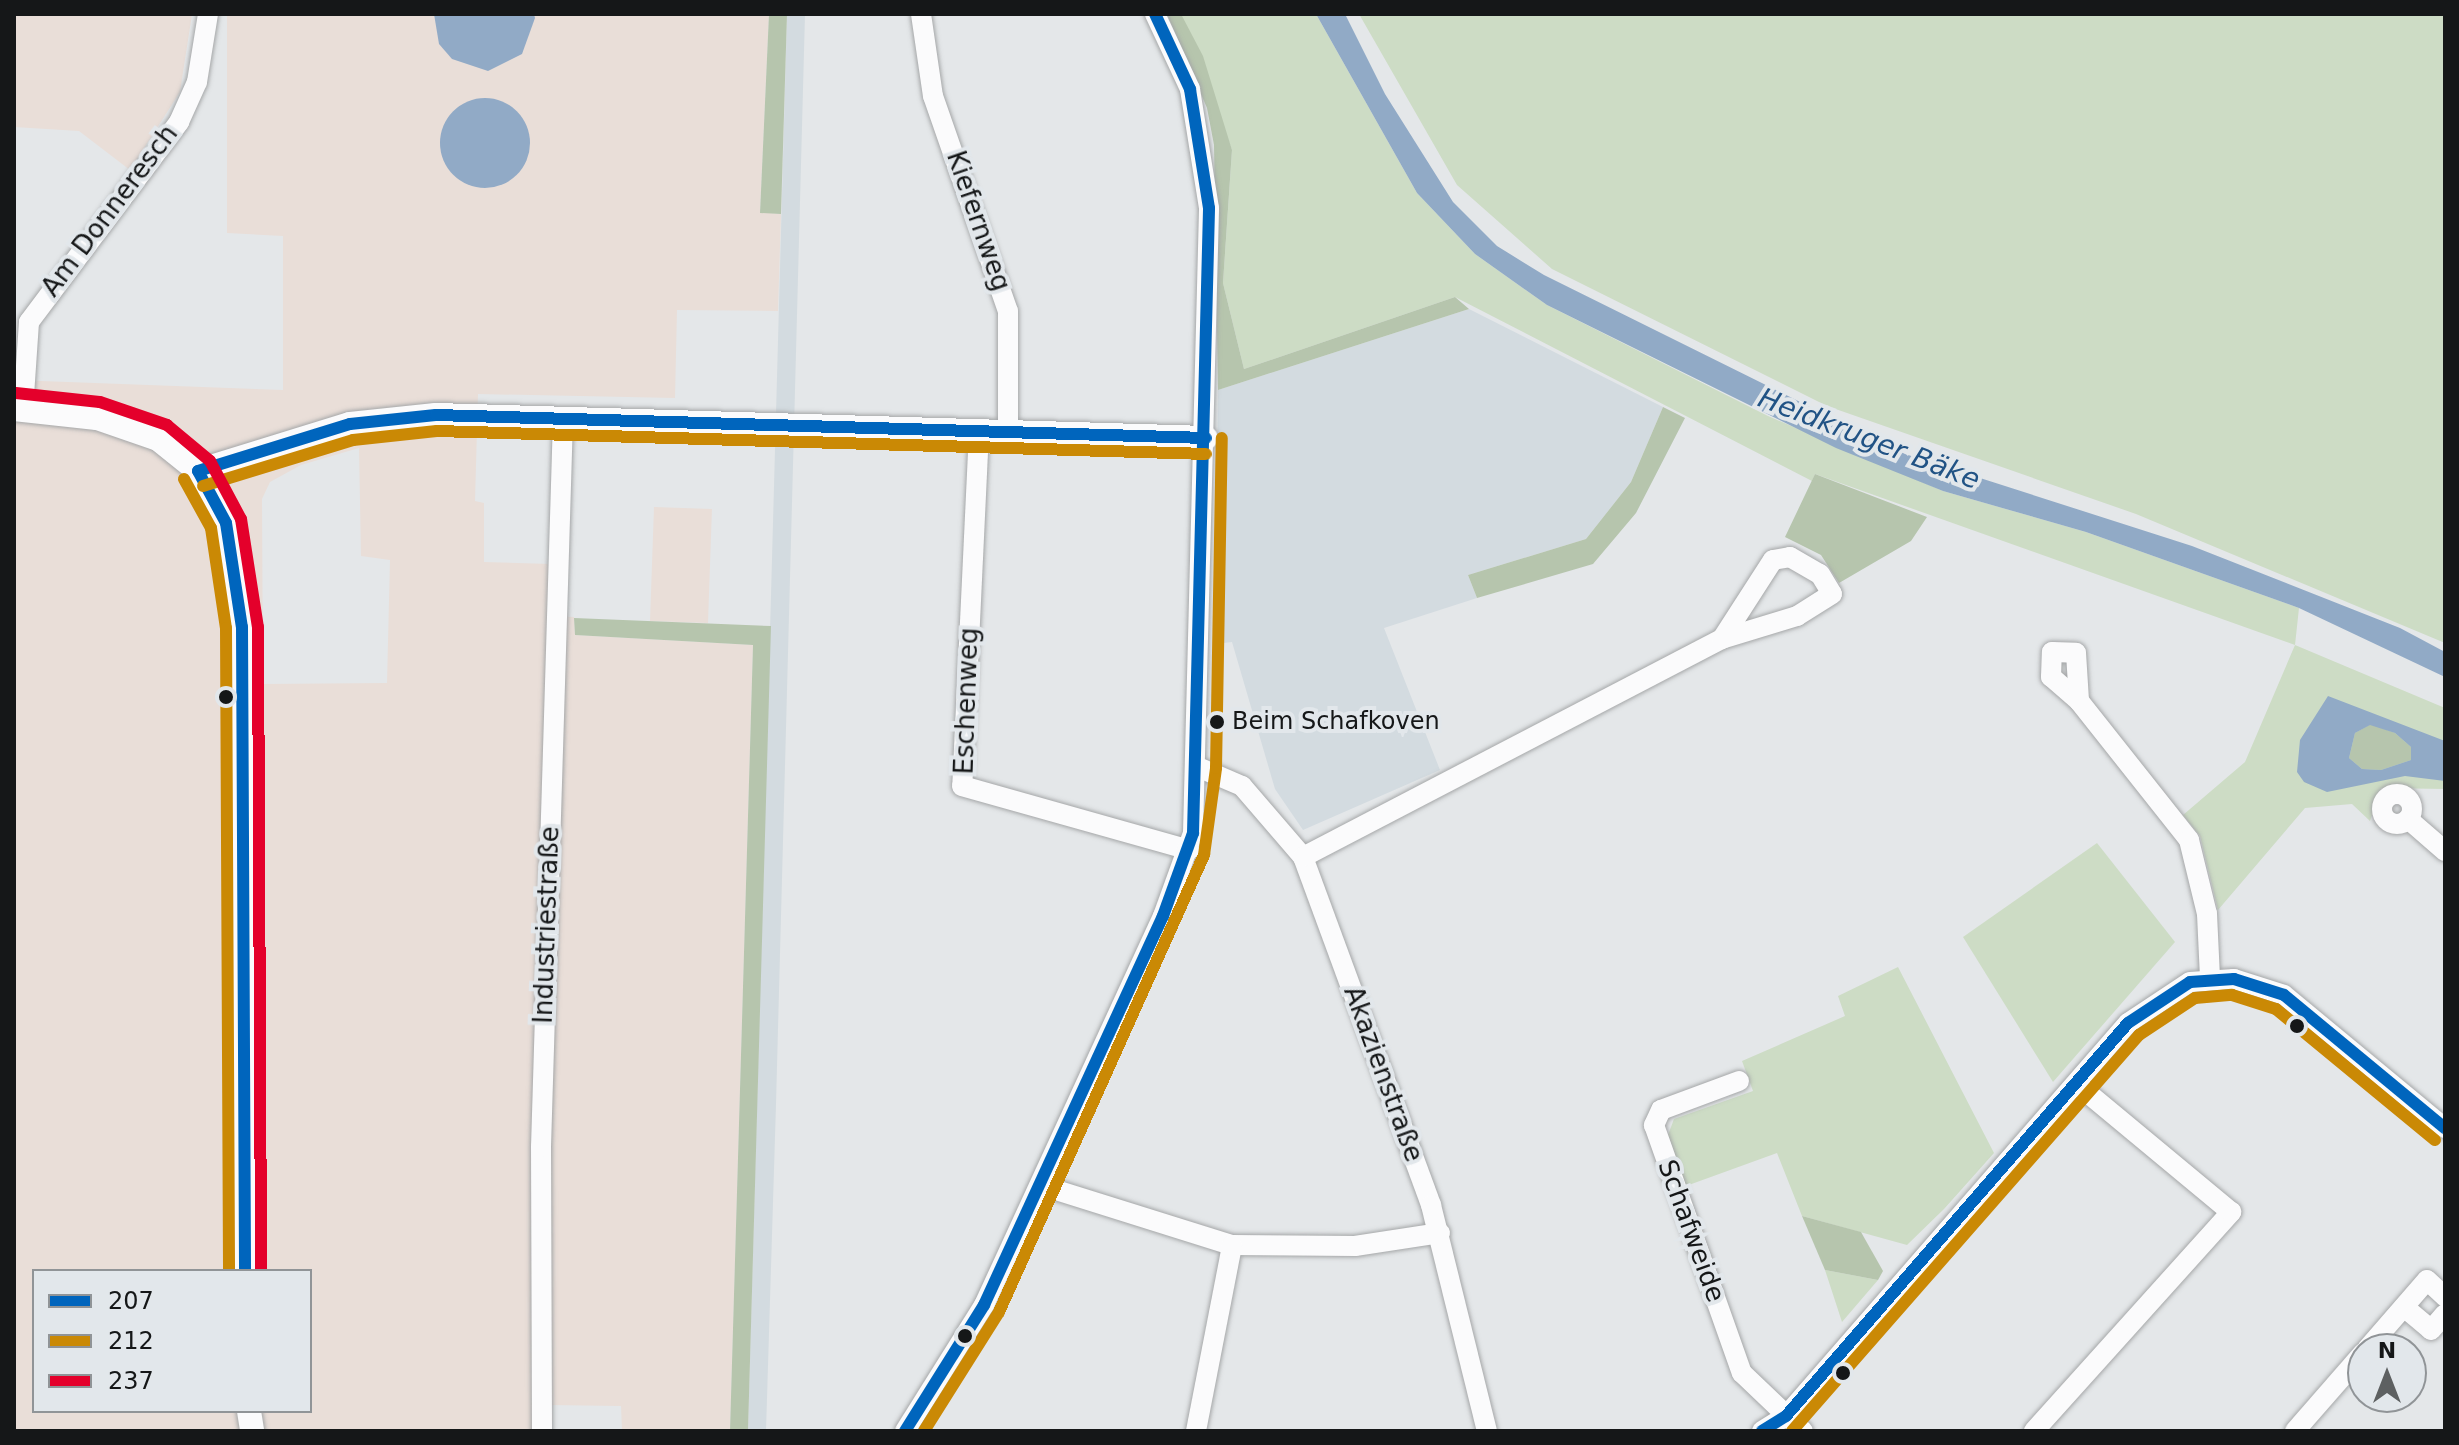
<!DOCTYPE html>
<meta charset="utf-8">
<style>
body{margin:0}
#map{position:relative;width:2459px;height:1445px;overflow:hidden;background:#e4e7e9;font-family:"DejaVu Sans",sans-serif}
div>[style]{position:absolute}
.built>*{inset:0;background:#d3dbe0}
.industrial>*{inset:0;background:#e9ded8;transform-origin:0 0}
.green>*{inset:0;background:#cddcc5}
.forest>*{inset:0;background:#b6c5ad}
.water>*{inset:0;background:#91aac6}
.round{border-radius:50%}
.roads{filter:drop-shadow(0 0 2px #a5a7a8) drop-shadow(0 0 2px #a5a7a8)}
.minor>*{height:20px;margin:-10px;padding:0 10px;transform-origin:10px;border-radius:10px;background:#fbfbfc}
.minor>.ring{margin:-10px;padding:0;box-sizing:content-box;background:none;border:20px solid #fbfbfc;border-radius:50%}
.tertiary>*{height:24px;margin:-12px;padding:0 12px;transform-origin:12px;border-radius:12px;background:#fbfbfc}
.bus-1>*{height:12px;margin:-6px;padding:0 6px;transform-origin:6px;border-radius:6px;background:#0065bd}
.bus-2>*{height:12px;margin:-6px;padding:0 6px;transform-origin:6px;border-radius:6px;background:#ca8905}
.bus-3>*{height:12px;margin:-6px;padding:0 6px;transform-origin:6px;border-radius:6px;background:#e4002b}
.dots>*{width:22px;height:22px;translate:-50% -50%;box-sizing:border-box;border:4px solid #e2e7eb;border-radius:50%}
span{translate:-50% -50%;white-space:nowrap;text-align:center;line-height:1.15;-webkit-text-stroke:8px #e2e7eb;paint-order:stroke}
.bus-label{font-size:24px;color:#151718}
.left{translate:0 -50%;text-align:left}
.street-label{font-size:26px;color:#151718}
.water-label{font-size:28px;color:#215385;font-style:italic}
.frame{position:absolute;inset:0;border:16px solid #151718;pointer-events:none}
.legend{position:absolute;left:32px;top:1269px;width:280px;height:144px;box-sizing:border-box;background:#e2e7eb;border:2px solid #909497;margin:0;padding:10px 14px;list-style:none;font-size:24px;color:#151718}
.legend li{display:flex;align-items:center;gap:16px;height:40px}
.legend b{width:40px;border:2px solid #909497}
.north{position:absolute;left:2347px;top:1333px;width:80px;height:80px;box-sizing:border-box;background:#e2e7eb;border:2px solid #909497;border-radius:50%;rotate:0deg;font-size:22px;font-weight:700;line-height:32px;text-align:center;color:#151718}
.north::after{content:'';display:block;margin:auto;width:28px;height:36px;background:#5d6061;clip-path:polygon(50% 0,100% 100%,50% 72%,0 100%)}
</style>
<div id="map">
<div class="built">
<div style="clip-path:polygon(787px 14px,805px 14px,776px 1104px,766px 1431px,748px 1431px)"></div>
<div style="clip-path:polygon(1469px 309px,1663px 407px,1631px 482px,1586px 539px,1468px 575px,1477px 598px,1384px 628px,1440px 770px,1303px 830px,1275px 789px,1232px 642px,1215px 644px,1218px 390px)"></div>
</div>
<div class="industrial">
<div style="clip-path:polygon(14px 14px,192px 14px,180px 92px,130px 170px,79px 131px,14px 127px)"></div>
<div style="clip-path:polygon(evenodd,227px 14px,769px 14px,760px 212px,781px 214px,778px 311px,677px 310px,675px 398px,478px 394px,475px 501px,484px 503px,484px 562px,551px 564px,551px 616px,574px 617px,575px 635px,753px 645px,730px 1431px,622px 1431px,621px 1406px,548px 1405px,548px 1431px,14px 1431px,14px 380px,283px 390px,283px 236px,227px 233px,227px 14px,359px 448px,361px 556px,390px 560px,387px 683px,263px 684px,262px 499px,270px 482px,301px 465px,359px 448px,227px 14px,34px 1271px,310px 1271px,310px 1411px,34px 1411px,34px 1271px)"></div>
<div style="left:654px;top:507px;width:58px;height:114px;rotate:2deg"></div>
</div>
<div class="green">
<div style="clip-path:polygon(1181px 14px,1316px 14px,1417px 193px,1475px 254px,1547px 305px,1768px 416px,1943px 491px,2086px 532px,2299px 608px,2295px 645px,2445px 708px,2445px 789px,2381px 788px,2370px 821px,2352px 804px,2305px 808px,2218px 910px,2200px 836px,2183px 815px,2245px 762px,2295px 645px,1815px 474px,1812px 481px,1455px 297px,1244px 369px,1223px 283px,1232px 150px)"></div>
<div style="clip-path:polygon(1359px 14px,2445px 14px,2445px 643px,2136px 514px,1827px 406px,1552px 269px,1457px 185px)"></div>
<div style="clip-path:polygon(2097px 843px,2175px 942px,2053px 1082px,1963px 937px)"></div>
<div style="clip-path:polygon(1898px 967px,1994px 1153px,1944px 1209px,1907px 1245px,1802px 1216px,1777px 1153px,1686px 1186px,1668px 1135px,1674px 1119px,1753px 1091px,1742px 1061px,1845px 1016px,1838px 996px)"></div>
<div style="clip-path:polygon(1825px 1270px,1878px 1280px,1842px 1322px)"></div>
</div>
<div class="forest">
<div style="clip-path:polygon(769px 14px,787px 14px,781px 214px,760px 213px)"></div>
<div style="clip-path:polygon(1167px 14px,1181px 14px,1203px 56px,1232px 150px,1223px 283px,1244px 369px,1455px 297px,1469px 309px,1218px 390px,1214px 145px,1207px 108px)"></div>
<div style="clip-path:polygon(1663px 407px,1685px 418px,1636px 513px,1593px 564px,1477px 598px,1468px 575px,1586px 539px,1631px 482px)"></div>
<div style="clip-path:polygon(1815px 474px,1927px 517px,1911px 541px,1839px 583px,1821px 555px,1785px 537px)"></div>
<div style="clip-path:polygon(574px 618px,771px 626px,748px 1431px,730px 1431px,753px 645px,575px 635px)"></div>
<div style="clip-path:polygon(2371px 724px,2395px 733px,2411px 747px,2411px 760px,2381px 770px,2362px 769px,2349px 758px,2355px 733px)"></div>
<div style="clip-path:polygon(1802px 1216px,1861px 1232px,1883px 1271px,1878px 1280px,1825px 1270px)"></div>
</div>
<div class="water">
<div style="clip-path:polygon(434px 14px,534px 14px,535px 18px,522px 54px,488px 71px,452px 59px,439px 44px)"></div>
<div style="clip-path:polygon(1316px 14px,1345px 14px,1385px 94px,1453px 202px,1497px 246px,1544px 275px,1905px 454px,2192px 546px,2400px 628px,2445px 652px,2445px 677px,2299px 608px,2086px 532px,1943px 491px,1836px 448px,1547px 305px,1475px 254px,1417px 193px)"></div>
<div class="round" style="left:440px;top:98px;width:90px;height:90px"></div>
<div style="clip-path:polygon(evenodd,2328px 696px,2445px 741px,2445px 781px,2405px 776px,2327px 792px,2304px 782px,2297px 772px,2300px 740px,2328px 696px,2370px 725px,2395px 733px,2411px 747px,2411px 760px,2381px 770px,2362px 769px,2349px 758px,2355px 733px,2370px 725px)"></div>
</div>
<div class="roads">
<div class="minor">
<div style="left:921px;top:14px;width:83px;rotate:81.7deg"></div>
<div style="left:933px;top:96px;width:228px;rotate:70.8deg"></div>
<div style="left:1008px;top:311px;width:121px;rotate:90deg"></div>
<div style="left:23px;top:410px;width:88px;rotate:-86.1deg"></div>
<div style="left:29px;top:322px;width:250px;rotate:-53.1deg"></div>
<div style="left:179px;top:122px;width:44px;rotate:-65.8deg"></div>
<div style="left:197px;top:82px;width:69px;rotate:-80.8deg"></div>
<div style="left:979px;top:431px;width:355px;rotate:92.7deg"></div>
<div style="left:962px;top:786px;width:236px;rotate:15.7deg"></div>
<div style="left:2079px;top:701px;width:37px;rotate:-139deg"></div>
<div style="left:2051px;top:677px;width:25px;rotate:-88deg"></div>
<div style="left:2052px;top:652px;width:24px;rotate:2deg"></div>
<div style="left:2076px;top:653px;width:48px;rotate:86.4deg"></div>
<div style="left:2079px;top:701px;width:177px;rotate:51.6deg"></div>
<div style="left:2189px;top:840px;width:76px;rotate:76.3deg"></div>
<div style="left:2207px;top:914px;width:64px;rotate:87.3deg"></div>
<div style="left:1200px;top:768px;width:46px;rotate:23.2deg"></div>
<div style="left:1242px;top:786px;width:94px;rotate:49.3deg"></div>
<div style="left:1303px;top:857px;width:371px;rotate:69.8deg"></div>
<div style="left:1431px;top:1205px;width:233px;rotate:76.1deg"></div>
<div class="ring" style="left:2382px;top:794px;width:10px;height:10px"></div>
<div style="left:2408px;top:819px;width:49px;rotate:40.9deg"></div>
<div style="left:1303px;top:857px;width:472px;rotate:-27.5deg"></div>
<div style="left:1722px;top:639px;width:94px;rotate:-57.2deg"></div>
<div style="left:1773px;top:560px;width:17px;rotate:-10deg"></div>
<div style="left:1790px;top:557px;width:34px;rotate:30deg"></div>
<div style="left:1820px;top:574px;width:23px;rotate:59deg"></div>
<div style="left:1832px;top:594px;width:41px;rotate:147.8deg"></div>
<div style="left:1797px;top:616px;width:78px;rotate:163deg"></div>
<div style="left:1739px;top:1081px;width:83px;rotate:159.6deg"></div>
<div style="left:1661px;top:1110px;width:17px;rotate:115deg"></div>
<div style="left:1654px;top:1125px;width:263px;rotate:70.5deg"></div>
<div style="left:1742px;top:1373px;width:84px;rotate:43.6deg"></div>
<div style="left:1040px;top:1185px;width:201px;rotate:17.4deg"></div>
<div style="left:1232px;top:1245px;width:123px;rotate:0.5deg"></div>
<div style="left:1355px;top:1246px;width:86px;rotate:-8.7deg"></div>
<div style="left:2404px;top:1307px;width:35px;rotate:40deg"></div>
<div style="left:2431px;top:1330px;width:21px;rotate:-49deg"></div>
<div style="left:2367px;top:1349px;width:91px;rotate:-49deg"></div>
<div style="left:2427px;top:1280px;width:25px;rotate:43deg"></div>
<div style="left:542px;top:1431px;width:284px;rotate:-90.2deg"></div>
<div style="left:541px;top:1147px;width:728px;rotate:-88.27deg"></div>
<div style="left:905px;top:1431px;width:149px;rotate:-57.9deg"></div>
<div style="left:984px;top:1305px;width:428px;rotate:-65.3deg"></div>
<div style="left:1163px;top:916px;width:88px;rotate:-70.1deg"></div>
<div style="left:1193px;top:833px;width:625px;rotate:-88.53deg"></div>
<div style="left:1209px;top:208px;width:121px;rotate:-99.1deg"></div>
<div style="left:1190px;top:89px;width:83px;rotate:-115deg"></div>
<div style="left:1196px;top:1431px;width:189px;rotate:-79deg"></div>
<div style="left:1762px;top:1431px;width:28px;rotate:-32deg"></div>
<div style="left:1786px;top:1416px;width:521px;rotate:-48.97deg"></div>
<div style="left:2128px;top:1023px;width:74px;rotate:-33.5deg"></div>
<div style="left:2190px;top:982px;width:44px;rotate:-3.9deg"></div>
<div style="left:2234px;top:979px;width:52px;rotate:17.7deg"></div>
<div style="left:2284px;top:995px;width:209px;rotate:39.6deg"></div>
<div style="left:2034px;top:1431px;width:295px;rotate:-48deg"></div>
<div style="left:2231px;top:1212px;width:200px;rotate:-140.3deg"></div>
<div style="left:2295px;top:1431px;width:103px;rotate:-48.9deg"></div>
</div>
<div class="tertiary">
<div style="left:14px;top:409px;width:83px;rotate:6.2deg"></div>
<div style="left:97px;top:418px;width:65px;rotate:19deg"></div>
<div style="left:158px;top:439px;width:51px;rotate:38.7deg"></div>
<div style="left:198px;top:471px;width:59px;rotate:61.7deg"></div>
<div style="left:226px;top:523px;width:105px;rotate:81.3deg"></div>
<div style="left:242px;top:627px;width:644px;rotate:89.73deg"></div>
<div style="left:198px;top:471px;width:159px;rotate:-17.2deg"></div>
<div style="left:350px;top:424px;width:86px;rotate:-6deg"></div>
<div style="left:436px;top:415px;width:770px;rotate:1.71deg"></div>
<div style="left:249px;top:1411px;width:20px;rotate:81deg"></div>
</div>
</div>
<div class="bus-1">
<div style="left:198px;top:471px;width:159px;rotate:-17.2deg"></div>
<div style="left:350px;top:424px;width:86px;rotate:-6deg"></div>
<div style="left:436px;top:415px;width:770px;rotate:1.71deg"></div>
<div style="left:198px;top:471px;width:59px;rotate:61.7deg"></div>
<div style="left:226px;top:523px;width:105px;rotate:81.3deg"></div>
<div style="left:242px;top:627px;width:644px;rotate:89.73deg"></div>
<div style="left:905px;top:1431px;width:149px;rotate:-57.9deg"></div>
<div style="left:984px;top:1305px;width:428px;rotate:-65.3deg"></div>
<div style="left:1163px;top:916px;width:88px;rotate:-70.1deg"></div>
<div style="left:1193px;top:833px;width:625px;rotate:-88.53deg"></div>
<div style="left:1209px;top:208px;width:121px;rotate:-99.1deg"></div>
<div style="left:1190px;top:89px;width:83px;rotate:-115deg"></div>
<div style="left:1762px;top:1431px;width:28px;rotate:-32deg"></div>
<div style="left:1786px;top:1416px;width:521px;rotate:-48.97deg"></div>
<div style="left:2128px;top:1023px;width:74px;rotate:-33.5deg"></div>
<div style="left:2190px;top:982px;width:44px;rotate:-3.9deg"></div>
<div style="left:2234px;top:979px;width:52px;rotate:17.7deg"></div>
<div style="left:2284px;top:995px;width:209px;rotate:39.6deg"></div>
</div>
<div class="bus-2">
<div style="left:184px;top:479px;width:56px;rotate:61.1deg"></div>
<div style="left:211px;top:528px;width:101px;rotate:81.5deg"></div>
<div style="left:226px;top:628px;width:643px;rotate:89.73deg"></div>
<div style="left:203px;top:486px;width:157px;rotate:-17deg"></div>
<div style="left:353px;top:440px;width:84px;rotate:-6.1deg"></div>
<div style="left:437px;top:431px;width:769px;rotate:1.71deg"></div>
<div style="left:924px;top:1431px;width:141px;rotate:-57.8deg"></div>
<div style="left:999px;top:1312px;width:501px;rotate:-65.84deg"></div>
<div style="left:1204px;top:855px;width:88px;rotate:-82.1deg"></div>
<div style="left:1216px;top:768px;width:330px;rotate:-89deg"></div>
<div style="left:1792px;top:1431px;width:527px;rotate:-48.77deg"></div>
<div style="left:2139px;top:1035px;width:67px;rotate:-33.5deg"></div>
<div style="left:2195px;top:998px;width:37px;rotate:-5deg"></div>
<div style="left:2232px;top:995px;width:46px;rotate:17.7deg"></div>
<div style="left:2276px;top:1009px;width:206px;rotate:39.5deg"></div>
</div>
<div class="bus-3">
<div style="left:16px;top:393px;width:84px;rotate:6.1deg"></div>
<div style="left:100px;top:402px;width:71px;rotate:18.9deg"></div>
<div style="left:167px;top:425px;width:56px;rotate:39.9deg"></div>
<div style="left:210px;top:461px;width:66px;rotate:61.9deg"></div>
<div style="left:241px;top:519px;width:109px;rotate:81.1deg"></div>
<div style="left:258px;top:627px;width:644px;rotate:89.73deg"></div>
</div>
<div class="dots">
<div style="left:226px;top:697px;background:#151718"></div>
<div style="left:1217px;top:722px;background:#151718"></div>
<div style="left:2297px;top:1026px;background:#151718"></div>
<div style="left:965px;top:1336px;background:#151718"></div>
<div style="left:1843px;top:1373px;background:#151718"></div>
</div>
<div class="bus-label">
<span class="left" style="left:1232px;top:722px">Beim Schafkoven</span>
</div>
<div class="street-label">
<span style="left:110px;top:211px;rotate:-53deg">Am Donneresch</span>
<span style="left:978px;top:221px;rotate:71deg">Kiefernweg</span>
<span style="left:967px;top:701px;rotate:-88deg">Eschenweg</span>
<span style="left:547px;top:925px;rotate:-88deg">Industriestraße</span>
<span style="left:1383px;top:1074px;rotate:70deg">Akazienstraße</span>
<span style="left:1691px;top:1231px;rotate:70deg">Schafweide</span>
</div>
<div class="water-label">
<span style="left:1869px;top:439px;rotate:21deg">Heidkruger Bäke</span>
</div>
<div class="frame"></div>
<ul class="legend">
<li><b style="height:10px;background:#0065bd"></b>207</li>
<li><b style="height:10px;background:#ca8905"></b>212</li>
<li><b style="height:10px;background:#e4002b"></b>237</li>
</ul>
<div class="north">N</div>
</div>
